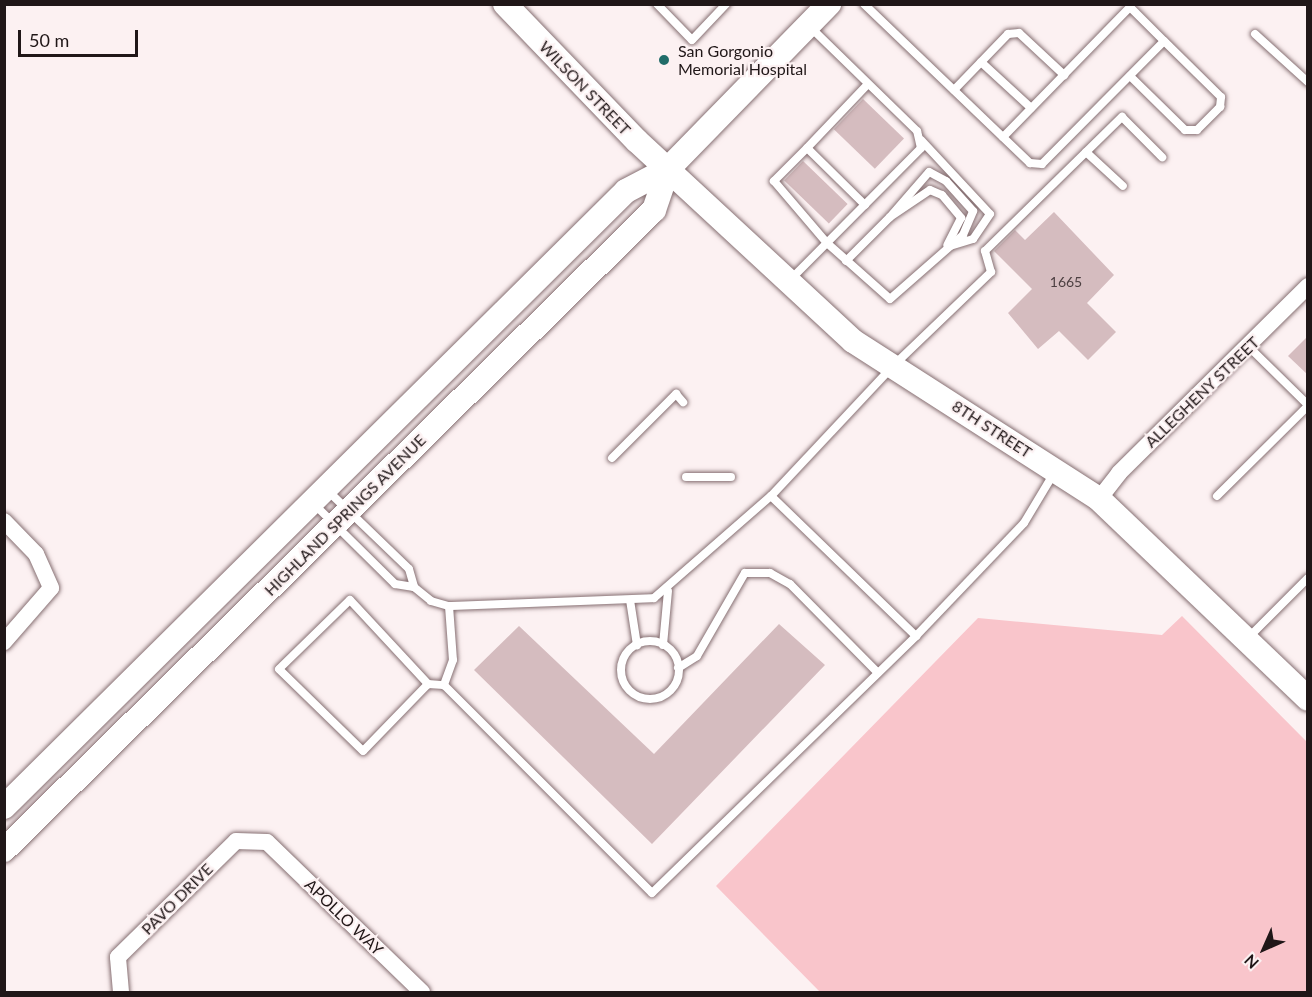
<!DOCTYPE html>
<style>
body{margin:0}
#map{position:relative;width:1312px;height:997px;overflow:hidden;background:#fcf1f2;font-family:Lato,sans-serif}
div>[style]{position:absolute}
.green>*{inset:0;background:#f9c5cb}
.building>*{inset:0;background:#d5bcbf;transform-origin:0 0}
.roads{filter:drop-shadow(0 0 2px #866f72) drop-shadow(0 0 2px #866f72)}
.lane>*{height:8px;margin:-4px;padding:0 4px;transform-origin:4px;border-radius:4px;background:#fff}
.lane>.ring{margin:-4px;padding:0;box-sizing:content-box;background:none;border:8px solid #fff;border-radius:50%}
.street>*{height:16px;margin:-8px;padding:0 8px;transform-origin:8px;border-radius:8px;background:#fff}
.secondary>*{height:24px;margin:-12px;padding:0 12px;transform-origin:12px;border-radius:12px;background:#fff}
.dots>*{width:16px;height:16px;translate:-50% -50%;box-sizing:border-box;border:3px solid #fcf1f2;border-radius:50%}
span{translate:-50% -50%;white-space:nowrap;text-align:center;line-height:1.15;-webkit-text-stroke:4.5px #fcf1f2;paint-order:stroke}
.number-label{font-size:14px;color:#4d4042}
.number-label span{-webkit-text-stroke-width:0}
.poi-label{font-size:16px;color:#201718}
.left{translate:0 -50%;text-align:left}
.street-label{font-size:16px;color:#201718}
.frame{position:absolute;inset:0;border:6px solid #201718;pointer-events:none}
.north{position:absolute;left:1234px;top:919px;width:60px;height:60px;-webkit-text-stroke:4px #fcf1f2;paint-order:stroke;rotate:225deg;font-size:16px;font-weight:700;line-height:24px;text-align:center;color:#201718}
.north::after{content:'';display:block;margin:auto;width:21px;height:27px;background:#201718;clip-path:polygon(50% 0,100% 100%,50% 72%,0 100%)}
.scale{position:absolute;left:18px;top:30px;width:120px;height:27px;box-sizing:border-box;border:3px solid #201718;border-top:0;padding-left:8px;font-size:18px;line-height:21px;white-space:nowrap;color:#201718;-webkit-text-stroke:4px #fcf1f2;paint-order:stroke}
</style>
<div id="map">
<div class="green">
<div style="clip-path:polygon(1182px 616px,1307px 742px,1307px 992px,820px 992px,716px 886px,978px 618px,1162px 635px)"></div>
</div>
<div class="building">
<div style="left:863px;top:99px;width:57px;height:42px;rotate:44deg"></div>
<div style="left:803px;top:161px;width:62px;height:27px;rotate:44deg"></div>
<div style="clip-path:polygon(1054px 212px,1114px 275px,1087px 303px,1116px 332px,1088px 360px,1059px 331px,1038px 349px,1008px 313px,1032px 289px,994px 251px,1015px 230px,1025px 240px)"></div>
<div style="clip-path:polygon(1308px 336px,1308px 375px,1288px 356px)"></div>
<div style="clip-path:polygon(779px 624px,825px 665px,652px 844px,474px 670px,519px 626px,654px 754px)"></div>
</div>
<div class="roads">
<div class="lane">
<div style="left:657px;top:4px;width:50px;rotate:45.8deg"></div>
<div style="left:692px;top:40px;width:50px;rotate:-46.6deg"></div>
<div style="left:864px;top:4px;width:230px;rotate:43.8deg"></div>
<div style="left:1030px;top:163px;width:12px;rotate:5deg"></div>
<div style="left:1042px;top:164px;width:173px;rotate:-45.2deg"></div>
<div style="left:1164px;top:41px;width:48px;rotate:-135deg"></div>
<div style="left:1130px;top:7px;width:182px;rotate:134.3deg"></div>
<div style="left:1255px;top:34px;width:72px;rotate:42.2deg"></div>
<div style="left:981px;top:62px;width:68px;rotate:42.6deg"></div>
<div style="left:1130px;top:76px;width:77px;rotate:44.5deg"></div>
<div style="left:1185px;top:130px;width:12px"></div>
<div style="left:1197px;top:130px;width:33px;rotate:-45deg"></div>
<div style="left:1220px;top:107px;width:10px;rotate:-84deg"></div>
<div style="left:1221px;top:97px;width:80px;rotate:-135.5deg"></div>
<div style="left:954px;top:90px;width:78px;rotate:-46deg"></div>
<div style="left:1008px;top:34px;width:11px;rotate:-5deg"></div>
<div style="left:1019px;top:33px;width:62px;rotate:43deg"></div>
<div style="left:921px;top:140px;width:101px;rotate:47deg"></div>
<div style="left:990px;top:214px;width:30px;rotate:124deg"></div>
<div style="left:973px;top:239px;width:24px;rotate:163deg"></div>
<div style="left:807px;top:148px;width:47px;rotate:135deg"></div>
<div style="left:774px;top:181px;width:82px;rotate:49.5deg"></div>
<div style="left:827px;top:243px;width:84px;rotate:41.6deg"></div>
<div style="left:890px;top:299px;width:97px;rotate:-41.2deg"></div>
<div style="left:963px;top:235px;width:26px;rotate:-67deg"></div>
<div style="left:973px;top:211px;width:40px;rotate:-132deg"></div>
<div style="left:946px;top:181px;width:19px;rotate:-152deg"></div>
<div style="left:929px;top:172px;width:60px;rotate:130.9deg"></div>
<div style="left:1086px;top:152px;width:50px;rotate:42.6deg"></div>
<div style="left:865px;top:205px;width:81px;rotate:-135.5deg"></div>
<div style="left:807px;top:148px;width:88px;rotate:-46.4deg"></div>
<div style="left:846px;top:261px;width:62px;rotate:-45deg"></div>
<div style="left:890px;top:217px;width:48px;rotate:-34deg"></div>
<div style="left:930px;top:190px;width:13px;rotate:23deg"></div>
<div style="left:942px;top:195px;width:30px;rotate:50deg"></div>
<div style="left:961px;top:218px;width:30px;rotate:117deg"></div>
<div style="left:789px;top:281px;width:187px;rotate:-45.2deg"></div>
<div style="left:921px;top:148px;width:17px;rotate:-103deg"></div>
<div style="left:917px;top:131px;width:151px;rotate:-135.8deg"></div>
<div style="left:1249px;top:347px;width:83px;rotate:44.5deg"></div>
<div style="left:612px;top:458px;width:91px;rotate:-45deg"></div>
<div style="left:676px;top:394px;width:11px;rotate:49deg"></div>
<div style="left:686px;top:477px;width:45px"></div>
<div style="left:328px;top:491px;width:112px;rotate:43.9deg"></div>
<div style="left:409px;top:569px;width:19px;rotate:74deg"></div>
<div style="left:771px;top:496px;width:202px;rotate:44deg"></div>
<div style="left:916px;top:636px;width:156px;rotate:-46.3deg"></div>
<div style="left:1024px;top:523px;width:58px;rotate:-59deg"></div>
<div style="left:1217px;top:496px;width:128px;rotate:-44.7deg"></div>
<div style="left:314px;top:504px;width:114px;rotate:44.6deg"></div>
<div style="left:395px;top:584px;width:19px;rotate:9deg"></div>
<div style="left:414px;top:587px;width:22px;rotate:39deg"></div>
<div style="left:431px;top:601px;width:19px;rotate:16deg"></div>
<div style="left:449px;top:606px;width:205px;rotate:-2.2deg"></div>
<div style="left:654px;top:598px;width:155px;rotate:-41.1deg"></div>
<div style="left:771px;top:496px;width:178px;rotate:-46.8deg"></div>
<div style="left:893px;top:366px;width:136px;rotate:-43.8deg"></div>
<div style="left:991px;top:272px;width:22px;rotate:-106deg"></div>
<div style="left:985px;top:251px;width:192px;rotate:-44.4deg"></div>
<div style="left:1122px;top:117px;width:57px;rotate:45deg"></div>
<div style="left:630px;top:600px;width:46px;rotate:81.2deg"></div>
<div style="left:449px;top:606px;width:54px;rotate:85.8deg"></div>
<div style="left:453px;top:660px;width:27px;rotate:110deg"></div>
<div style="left:444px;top:685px;width:294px;rotate:45deg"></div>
<div style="left:652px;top:893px;width:368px;rotate:-44.2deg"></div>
<div style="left:1247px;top:639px;width:86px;rotate:-45deg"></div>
<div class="ring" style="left:621px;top:641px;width:50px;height:50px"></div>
<div style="left:663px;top:645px;width:54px;rotate:-84.7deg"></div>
<div style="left:678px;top:668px;width:22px;rotate:-32deg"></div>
<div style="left:697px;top:656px;width:96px;rotate:-60deg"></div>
<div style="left:745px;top:573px;width:25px"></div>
<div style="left:770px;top:573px;width:23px;rotate:29deg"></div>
<div style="left:790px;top:584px;width:125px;rotate:45.3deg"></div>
<div style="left:428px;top:684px;width:93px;rotate:134.1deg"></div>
<div style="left:363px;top:751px;width:117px;rotate:-135.7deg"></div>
<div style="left:279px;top:669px;width:99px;rotate:-44.2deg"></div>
<div style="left:350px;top:600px;width:115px;rotate:47.1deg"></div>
<div style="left:428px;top:684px;width:16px;rotate:4deg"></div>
</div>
<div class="street">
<div style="left:1099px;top:499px;width:33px;rotate:-52deg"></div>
<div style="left:1119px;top:473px;width:266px;rotate:-44.7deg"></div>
<div style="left:4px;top:521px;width:46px;rotate:45.9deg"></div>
<div style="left:36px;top:554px;width:37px;rotate:66deg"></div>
<div style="left:51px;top:588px;width:72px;rotate:131deg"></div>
<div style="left:121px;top:992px;width:35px;rotate:-95deg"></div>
<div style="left:118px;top:957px;width:165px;rotate:-44.5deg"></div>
<div style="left:236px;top:841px;width:31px;rotate:2deg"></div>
<div style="left:267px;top:842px;width:216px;rotate:44.1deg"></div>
</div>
<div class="secondary">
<div style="left:505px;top:4px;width:190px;rotate:46.1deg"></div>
<div style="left:637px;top:141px;width:294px;rotate:42.8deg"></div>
<div style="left:853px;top:341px;width:292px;rotate:32.7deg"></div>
<div style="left:1099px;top:499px;width:289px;rotate:43.7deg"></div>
<div style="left:4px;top:807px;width:875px;rotate:-44.72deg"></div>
<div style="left:626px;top:191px;width:47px;rotate:-27.6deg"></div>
<div style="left:668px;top:169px;width:231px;rotate:-45.7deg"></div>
<div style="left:4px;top:850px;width:912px;rotate:-44.56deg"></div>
<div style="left:654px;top:210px;width:43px;rotate:-71.1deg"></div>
</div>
</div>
<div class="dots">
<div style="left:664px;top:60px;background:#216c69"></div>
</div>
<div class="number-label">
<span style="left:1066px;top:282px">1665</span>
</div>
<div class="poi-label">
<span class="left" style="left:678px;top:60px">San Gorgonio<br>Memorial Hospital</span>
</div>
<div class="street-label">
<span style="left:585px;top:88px;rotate:46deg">WILSON STREET</span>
<span style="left:1202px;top:392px;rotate:-44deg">ALLEGHENY STREET</span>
<span style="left:992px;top:429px;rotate:33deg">8TH STREET</span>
<span style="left:345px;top:515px;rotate:-45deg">HIGHLAND SPRINGS AVENUE</span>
<span style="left:177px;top:899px;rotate:-45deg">PAVO DRIVE</span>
<span style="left:344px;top:917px;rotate:44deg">APOLLO WAY</span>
</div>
<div class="frame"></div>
<div class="north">N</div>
<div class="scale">50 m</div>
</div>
